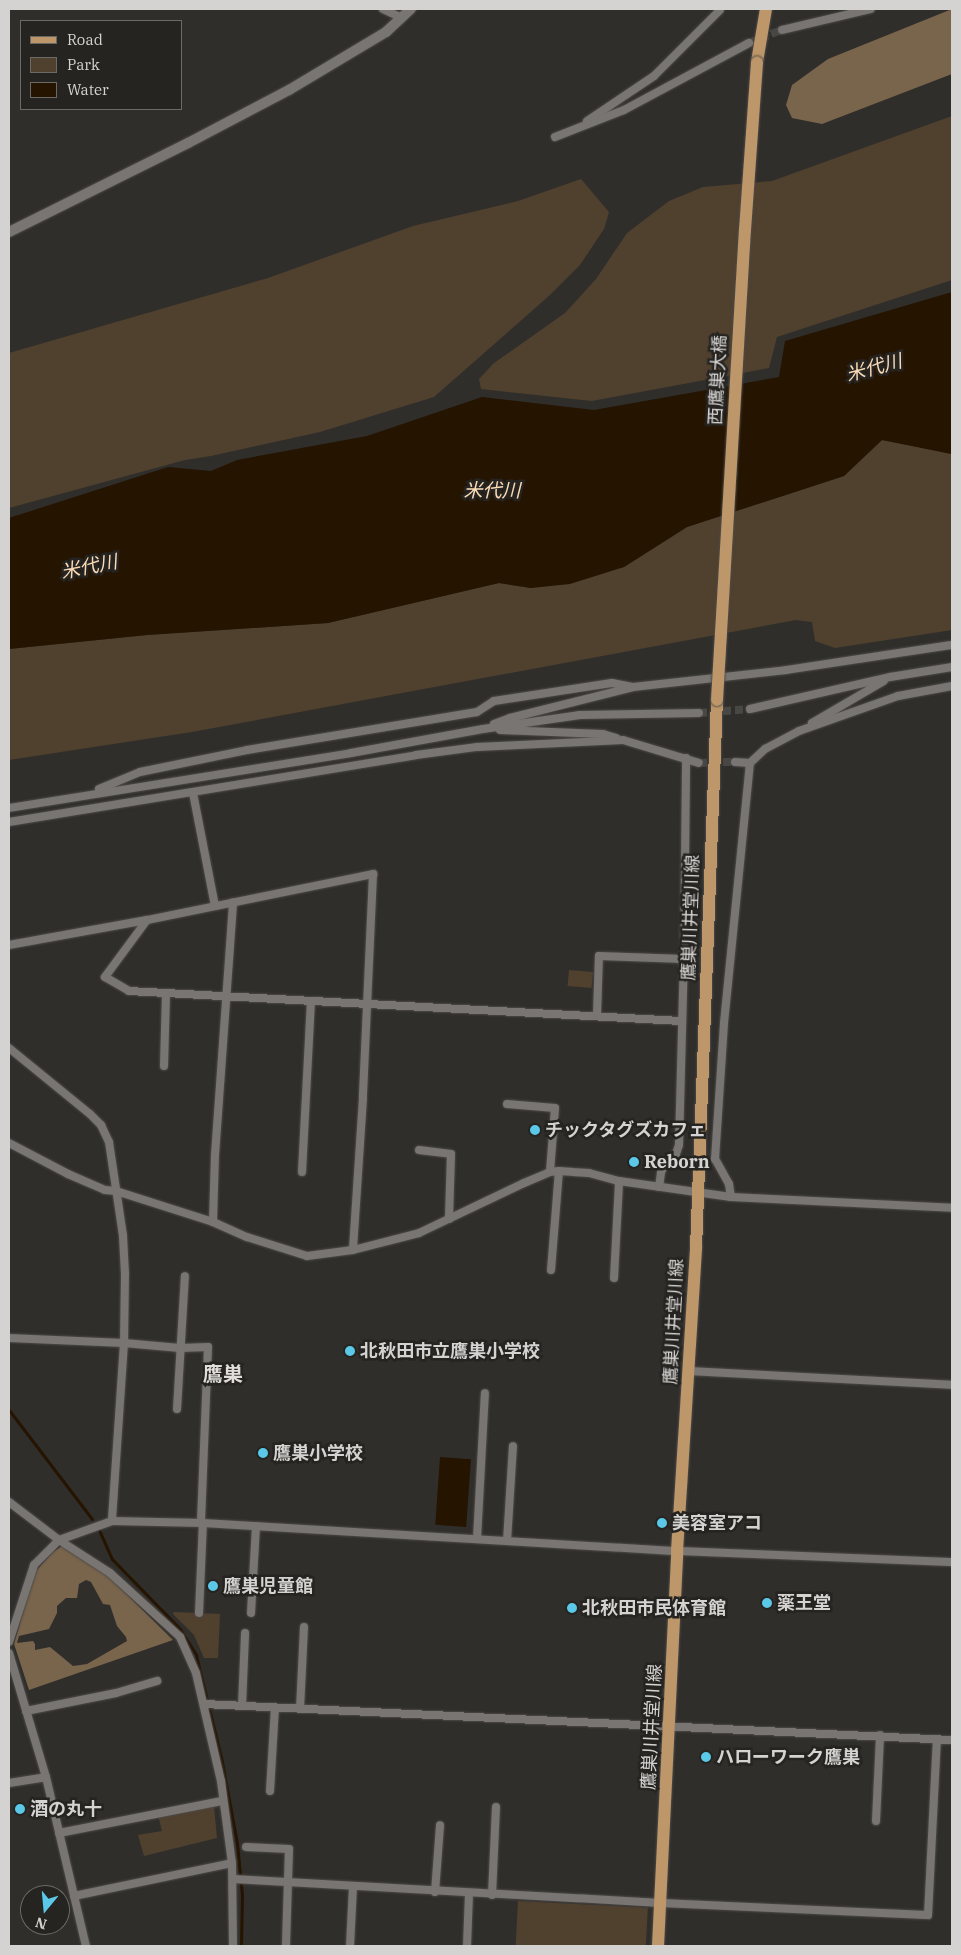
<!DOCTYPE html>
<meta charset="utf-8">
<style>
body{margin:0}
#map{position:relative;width:961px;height:1955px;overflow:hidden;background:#302e2b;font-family:"IBM Plex Serif","Noto Sans JP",serif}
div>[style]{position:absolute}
.green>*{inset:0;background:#50402e;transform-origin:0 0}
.forest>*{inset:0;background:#79644c}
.water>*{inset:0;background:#251400;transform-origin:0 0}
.stream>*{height:3px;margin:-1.5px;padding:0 1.5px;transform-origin:1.5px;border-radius:1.5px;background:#251400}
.minor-tunnel>*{height:8px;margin-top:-4px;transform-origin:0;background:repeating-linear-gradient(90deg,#494744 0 8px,transparent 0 12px)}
.roads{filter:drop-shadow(0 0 1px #4d4b49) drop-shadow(0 0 1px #4d4b49)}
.minor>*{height:8px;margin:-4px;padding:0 4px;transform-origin:4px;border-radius:4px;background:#787572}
.tertiary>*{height:10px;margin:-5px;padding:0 5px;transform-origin:5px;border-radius:5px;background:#787572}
.primary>*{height:12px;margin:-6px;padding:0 6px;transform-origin:6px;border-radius:6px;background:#bd9769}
.bridges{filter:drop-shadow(0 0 1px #4d4b49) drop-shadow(0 0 1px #4d4b49)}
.primary-bridge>*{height:12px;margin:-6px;padding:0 6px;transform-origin:6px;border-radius:6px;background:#bd9769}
.dots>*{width:14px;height:14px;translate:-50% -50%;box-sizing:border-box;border:2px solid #262421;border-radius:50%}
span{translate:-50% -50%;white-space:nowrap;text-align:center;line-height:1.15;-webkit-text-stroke:5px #262421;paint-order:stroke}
.street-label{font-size:18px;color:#d4d3d1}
.poi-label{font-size:18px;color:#d4d3d1;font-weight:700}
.left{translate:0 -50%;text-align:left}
.water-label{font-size:19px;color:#fbdab6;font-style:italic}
.quarter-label{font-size:20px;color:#e0ddda;font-weight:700}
.frame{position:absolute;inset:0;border:10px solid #d4d3d1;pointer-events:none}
.legend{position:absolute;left:20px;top:20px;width:162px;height:90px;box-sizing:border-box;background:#262421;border:1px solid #6c6a67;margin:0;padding:6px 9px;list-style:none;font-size:15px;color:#d4d3d1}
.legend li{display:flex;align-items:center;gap:10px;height:25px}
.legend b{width:25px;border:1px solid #6c6a67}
.north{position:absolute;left:20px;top:1885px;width:50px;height:50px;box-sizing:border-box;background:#262421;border:1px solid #6c6a67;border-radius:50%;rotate:197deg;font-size:14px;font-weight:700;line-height:20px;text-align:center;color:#d4d3d1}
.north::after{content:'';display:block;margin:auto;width:18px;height:22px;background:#5bc8e7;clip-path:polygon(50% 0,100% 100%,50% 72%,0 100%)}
</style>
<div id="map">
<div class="green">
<div style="clip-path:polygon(952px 116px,952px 280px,777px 337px,769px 368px,592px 401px,481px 389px,479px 379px,494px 363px,565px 313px,596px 279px,627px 233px,669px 201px,703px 187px,772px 181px)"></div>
<div style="clip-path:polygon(581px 179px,609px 212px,604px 229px,580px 265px,550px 295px,434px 397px,320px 432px,211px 456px,185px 460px,9px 508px,9px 353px,268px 278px,413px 226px,518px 201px)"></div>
<div style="clip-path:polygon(882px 440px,952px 453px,952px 630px,835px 648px,815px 641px,812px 622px,796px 620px,192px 732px,9px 760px,9px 649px,147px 635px,328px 623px,499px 583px,531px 588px,624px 567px,687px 527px,844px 476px)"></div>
<div style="left:569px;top:970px;width:24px;height:16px;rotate:5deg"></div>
<div style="clip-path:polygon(174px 1612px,220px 1614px,218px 1658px,204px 1658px,194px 1635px,173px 1614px)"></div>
<div style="clip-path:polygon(214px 1806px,217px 1838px,144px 1856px,138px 1835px,162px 1831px,158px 1815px)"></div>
<div style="left:518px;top:1901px;width:130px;height:45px;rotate:3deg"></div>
</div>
<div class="forest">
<div style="clip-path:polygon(952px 9px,952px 74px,822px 124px,792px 118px,786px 105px,792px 85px,828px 59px)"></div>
<div style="clip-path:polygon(evenodd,62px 1546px,108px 1576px,173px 1640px,29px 1690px,14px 1644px,35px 1572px,53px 1552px,62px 1546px,86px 1580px,91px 1582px,103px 1604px,110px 1605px,117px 1626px,126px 1637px,127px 1641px,87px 1664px,73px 1666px,50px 1647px,35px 1650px,35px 1644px,33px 1641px,17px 1643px,19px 1636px,49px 1629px,57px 1613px,57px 1606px,66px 1598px,77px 1598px,79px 1584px,86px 1580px)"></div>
</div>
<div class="water">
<div style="clip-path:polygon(952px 292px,951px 454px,882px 440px,844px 476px,687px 527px,624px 567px,570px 584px,531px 588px,499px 583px,328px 623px,147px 635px,9px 649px,9px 518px,168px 467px,211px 471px,237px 460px,367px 436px,482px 397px,594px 410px,779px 377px,785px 341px)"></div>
<div style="left:440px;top:1457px;width:31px;height:68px;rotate:4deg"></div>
</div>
<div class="stream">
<div style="left:9px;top:1410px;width:137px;rotate:52.7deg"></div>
<div style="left:99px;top:1530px;width:32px;rotate:66deg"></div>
<div style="left:112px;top:1559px;width:98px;rotate:45.8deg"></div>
<div style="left:180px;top:1629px;width:31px;rotate:58deg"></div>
<div style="left:196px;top:1655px;width:110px;rotate:76.3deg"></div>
<div style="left:222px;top:1762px;width:83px;rotate:79.6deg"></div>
<div style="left:237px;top:1844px;width:51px;rotate:84.4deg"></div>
<div style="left:242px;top:1895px;width:51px;rotate:91.1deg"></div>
</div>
<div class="minor-tunnel">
<div style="left:749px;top:43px;width:35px;rotate:-22deg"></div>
<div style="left:699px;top:713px;width:51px;rotate:-4.5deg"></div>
<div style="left:699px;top:763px;width:36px;rotate:-2deg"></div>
</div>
<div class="roads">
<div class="minor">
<div style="left:383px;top:9px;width:21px;rotate:25deg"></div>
<div style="left:782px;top:30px;width:91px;rotate:-13.3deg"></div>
<div style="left:587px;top:121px;width:81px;rotate:-33.9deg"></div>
<div style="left:654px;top:76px;width:93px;rotate:-45deg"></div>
<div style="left:555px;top:137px;width:74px;rotate:-21.4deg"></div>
<div style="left:624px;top:110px;width:142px;rotate:-28.2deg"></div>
<div style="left:750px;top:709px;width:144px;rotate:-12.9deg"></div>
<div style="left:890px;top:677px;width:63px;rotate:-9.2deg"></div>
<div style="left:812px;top:723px;width:83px;rotate:-30.3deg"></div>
<div style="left:494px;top:724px;width:17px;rotate:-21deg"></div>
<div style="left:510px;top:718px;width:127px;rotate:-14.1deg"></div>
<div style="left:633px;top:687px;width:154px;rotate:-6.3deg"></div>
<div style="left:786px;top:670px;width:168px;rotate:-8.6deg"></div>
<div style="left:500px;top:730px;width:103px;rotate:2.2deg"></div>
<div style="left:603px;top:734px;width:14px;rotate:17deg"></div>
<div style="left:735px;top:762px;width:15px;rotate:4deg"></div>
<div style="left:99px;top:789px;width:44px;rotate:-22.5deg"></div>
<div style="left:140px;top:772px;width:109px;rotate:-11.6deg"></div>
<div style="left:247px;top:750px;width:233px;rotate:-9.4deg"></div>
<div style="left:477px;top:712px;width:20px;rotate:-33deg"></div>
<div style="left:494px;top:701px;width:119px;rotate:-8.7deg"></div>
<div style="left:612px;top:683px;width:21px;rotate:11deg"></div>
<div style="left:193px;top:793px;width:115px;rotate:79deg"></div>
<div style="left:9px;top:808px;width:346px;rotate:-9.1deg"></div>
<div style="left:351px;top:753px;width:134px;rotate:-10.3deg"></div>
<div style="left:483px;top:729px;width:98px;rotate:-8.2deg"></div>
<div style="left:580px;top:715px;width:119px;rotate:-1deg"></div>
<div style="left:9px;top:822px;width:412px;rotate:-9.3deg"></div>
<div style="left:416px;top:755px;width:62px;rotate:-7.5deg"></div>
<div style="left:477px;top:747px;width:146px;rotate:-2.7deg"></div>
<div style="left:623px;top:740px;width:79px;rotate:16.8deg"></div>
<div style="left:147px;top:920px;width:71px;rotate:126.4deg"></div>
<div style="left:105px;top:977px;width:28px;rotate:30deg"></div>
<div style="left:129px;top:991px;width:554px;rotate:3.11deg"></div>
<div style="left:9px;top:945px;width:140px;rotate:-10.3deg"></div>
<div style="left:147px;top:920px;width:231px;rotate:-11.5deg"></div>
<div style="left:373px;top:874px;width:224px;rotate:92.6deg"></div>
<div style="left:363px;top:1098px;width:152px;rotate:93.8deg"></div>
<div style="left:597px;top:1015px;width:59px;rotate:-88.1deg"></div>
<div style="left:599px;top:956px;width:85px;rotate:2deg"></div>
<div style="left:9px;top:1048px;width:104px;rotate:39.2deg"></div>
<div style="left:90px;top:1114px;width:16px;rotate:45deg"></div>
<div style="left:101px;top:1125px;width:19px;rotate:65deg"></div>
<div style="left:109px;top:1142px;width:95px;rotate:81.5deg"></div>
<div style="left:123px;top:1236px;width:37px;rotate:87deg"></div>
<div style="left:125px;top:1273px;width:70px;rotate:90.8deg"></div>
<div style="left:124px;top:1343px;width:178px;rotate:93.9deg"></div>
<div style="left:164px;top:1066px;width:73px;rotate:-88.4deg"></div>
<div style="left:507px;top:1104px;width:48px;rotate:4.8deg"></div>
<div style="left:555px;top:1108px;width:64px;rotate:94.5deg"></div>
<div style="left:9px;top:1143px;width:67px;rotate:27.7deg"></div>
<div style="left:68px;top:1174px;width:40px;rotate:23.4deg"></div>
<div style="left:105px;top:1190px;width:11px;rotate:5deg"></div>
<div style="left:116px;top:1191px;width:102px;rotate:17.7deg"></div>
<div style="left:213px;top:1222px;width:37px;rotate:24deg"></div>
<div style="left:247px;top:1237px;width:63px;rotate:17.6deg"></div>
<div style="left:307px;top:1256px;width:46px;rotate:-7.4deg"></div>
<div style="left:353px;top:1250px;width:68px;rotate:-14.4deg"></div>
<div style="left:419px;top:1233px;width:116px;rotate:-25.5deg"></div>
<div style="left:524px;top:1183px;width:28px;rotate:-23deg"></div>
<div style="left:550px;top:1172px;width:9px;rotate:-6deg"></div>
<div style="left:559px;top:1171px;width:30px;rotate:4deg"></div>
<div style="left:589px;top:1173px;width:31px;rotate:15deg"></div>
<div style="left:619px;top:1181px;width:113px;rotate:8.1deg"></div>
<div style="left:731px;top:1197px;width:221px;rotate:2.8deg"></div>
<div style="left:419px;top:1150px;width:32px;rotate:7deg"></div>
<div style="left:451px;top:1154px;width:65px;rotate:91.8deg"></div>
<div style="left:302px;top:1172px;width:171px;rotate:-87deg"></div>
<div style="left:659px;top:1187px;width:15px;rotate:-82deg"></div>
<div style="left:661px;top:1172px;width:10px;rotate:-61deg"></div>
<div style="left:666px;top:1163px;width:13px;rotate:-42deg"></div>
<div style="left:676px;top:1154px;width:9px;rotate:-72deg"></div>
<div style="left:679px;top:1145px;width:186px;rotate:-88.5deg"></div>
<div style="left:684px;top:959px;width:201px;rotate:-89.4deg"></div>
<div style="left:731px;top:1197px;width:13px;rotate:-99deg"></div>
<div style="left:729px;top:1184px;width:29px;rotate:-119deg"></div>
<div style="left:715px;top:1159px;width:136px;rotate:-86.2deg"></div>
<div style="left:724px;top:1023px;width:261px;rotate:-84.3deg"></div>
<div style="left:750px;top:763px;width:21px;rotate:-43deg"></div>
<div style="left:765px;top:749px;width:38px;rotate:-28deg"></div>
<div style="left:799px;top:731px;width:105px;rotate:-19.5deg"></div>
<div style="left:898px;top:696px;width:55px;rotate:-10.5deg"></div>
<div style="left:213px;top:1222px;width:67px;rotate:-88.3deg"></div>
<div style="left:215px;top:1155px;width:253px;rotate:-85.9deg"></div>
<div style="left:551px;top:1270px;width:99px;rotate:-85.4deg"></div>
<div style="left:614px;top:1278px;width:97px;rotate:-87deg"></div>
<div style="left:9px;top:1338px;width:115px;rotate:2.5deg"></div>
<div style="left:124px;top:1343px;width:56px;rotate:5.1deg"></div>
<div style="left:180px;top:1348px;width:28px;rotate:-2deg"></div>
<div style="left:208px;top:1347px;width:176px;rotate:92.3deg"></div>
<div style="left:688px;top:1371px;width:264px;rotate:3deg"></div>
<div style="left:177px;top:1409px;width:133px;rotate:-86.6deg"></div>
<div style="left:9px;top:1502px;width:63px;rotate:37.2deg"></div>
<div style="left:59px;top:1540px;width:61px;rotate:32.9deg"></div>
<div style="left:110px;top:1573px;width:95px;rotate:42.4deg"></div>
<div style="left:180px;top:1637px;width:39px;rotate:66deg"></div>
<div style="left:196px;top:1673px;width:111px;rotate:77deg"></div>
<div style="left:221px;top:1781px;width:83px;rotate:82.4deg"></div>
<div style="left:232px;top:1863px;width:83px;rotate:89.3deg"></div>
<div style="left:477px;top:1539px;width:146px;rotate:-86.9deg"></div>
<div style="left:507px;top:1541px;width:95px;rotate:-86.4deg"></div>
<div style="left:199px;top:1613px;width:90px;rotate:-87.5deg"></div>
<div style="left:251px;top:1613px;width:87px;rotate:-86.7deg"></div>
<div style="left:9px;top:1642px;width:81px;rotate:-72deg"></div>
<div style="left:34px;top:1565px;width:35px;rotate:-45deg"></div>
<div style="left:59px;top:1540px;width:56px;rotate:-19.7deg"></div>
<div style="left:112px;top:1521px;width:91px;rotate:1.3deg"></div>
<div style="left:203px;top:1523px;width:475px;rotate:3.4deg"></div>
<div style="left:677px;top:1551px;width:275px;rotate:2.3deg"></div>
<div style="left:9px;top:1653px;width:129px;rotate:73.4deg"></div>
<div style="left:46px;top:1777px;width:174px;rotate:76.7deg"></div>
<div style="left:204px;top:1704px;width:749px;rotate:2.76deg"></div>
<div style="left:242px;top:1706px;width:73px;rotate:-87.6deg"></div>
<div style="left:300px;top:1709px;width:82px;rotate:-87.2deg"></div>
<div style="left:26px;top:1711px;width:92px;rotate:-11.3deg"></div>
<div style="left:116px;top:1693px;width:43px;rotate:-16.3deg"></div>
<div style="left:9px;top:1783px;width:37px;rotate:-9deg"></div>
<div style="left:270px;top:1791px;width:83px;rotate:-86.6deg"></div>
<div style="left:876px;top:1821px;width:86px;rotate:-87.3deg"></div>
<div style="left:59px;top:1833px;width:166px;rotate:-11.1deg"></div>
<div style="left:246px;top:1847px;width:43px;rotate:2.7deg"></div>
<div style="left:289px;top:1849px;width:97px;rotate:91.8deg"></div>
<div style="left:233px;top:1879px;width:428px;rotate:3.2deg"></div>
<div style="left:660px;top:1903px;width:268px;rotate:2.6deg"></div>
<div style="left:928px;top:1915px;width:176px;rotate:-87.1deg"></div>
<div style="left:435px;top:1892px;width:67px;rotate:-85.7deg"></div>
<div style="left:492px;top:1895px;width:88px;rotate:-87.4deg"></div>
<div style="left:74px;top:1896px;width:161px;rotate:-11.8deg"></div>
<div style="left:350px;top:1946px;width:59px;rotate:-87.1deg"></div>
<div style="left:467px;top:1946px;width:53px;rotate:-87.8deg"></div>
</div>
<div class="tertiary">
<div style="left:9px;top:232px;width:200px;rotate:-26.4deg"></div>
<div style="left:188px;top:143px;width:114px;rotate:-27.7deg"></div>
<div style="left:289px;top:90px;width:113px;rotate:-30.9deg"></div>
<div style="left:386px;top:32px;width:34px;rotate:-43deg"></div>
</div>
<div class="primary">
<div style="left:757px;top:62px;width:54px;rotate:-80.4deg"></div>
<div style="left:658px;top:1946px;width:395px;rotate:-87.2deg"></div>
<div style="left:677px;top:1551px;width:304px;rotate:-86.4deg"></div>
<div style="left:696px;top:1248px;width:548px;rotate:-87.81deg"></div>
</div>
</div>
<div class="bridges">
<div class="primary-bridge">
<div style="left:717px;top:700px;width:471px;rotate:-86.6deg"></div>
<div style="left:745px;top:230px;width:168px;rotate:-85.9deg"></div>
</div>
</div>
<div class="dots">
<div style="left:535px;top:1130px;background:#5bc8e7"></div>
<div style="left:634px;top:1162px;background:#5bc8e7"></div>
<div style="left:350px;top:1351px;background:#5bc8e7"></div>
<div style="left:263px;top:1453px;background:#5bc8e7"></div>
<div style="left:662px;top:1523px;background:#5bc8e7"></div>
<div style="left:213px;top:1586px;background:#5bc8e7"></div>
<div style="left:767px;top:1603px;background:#5bc8e7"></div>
<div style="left:572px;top:1608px;background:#5bc8e7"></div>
<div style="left:706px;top:1757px;background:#5bc8e7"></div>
<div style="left:20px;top:1809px;background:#5bc8e7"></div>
</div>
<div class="street-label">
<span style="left:718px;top:380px;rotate:-87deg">西鷹巣大橋</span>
<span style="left:691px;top:918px;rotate:-88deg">鷹巣川井堂川線</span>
<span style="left:674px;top:1322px;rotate:-87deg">鷹巣川井堂川線</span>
<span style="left:652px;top:1727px;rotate:-87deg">鷹巣川井堂川線</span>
</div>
<div class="poi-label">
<span class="left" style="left:545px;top:1130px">チックタグズカフェ</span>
<span class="left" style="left:644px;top:1162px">Reborn</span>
<span class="left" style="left:360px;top:1351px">北秋田市立鷹巣小学校</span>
<span class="left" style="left:273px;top:1453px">鷹巣小学校</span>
<span class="left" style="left:672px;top:1523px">美容室アコ</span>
<span class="left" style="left:223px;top:1586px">鷹巣児童館</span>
<span class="left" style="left:777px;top:1603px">薬王堂</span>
<span class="left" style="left:582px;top:1608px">北秋田市民体育館</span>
<span class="left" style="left:716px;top:1757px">ハローワーク鷹巣</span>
<span class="left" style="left:30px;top:1809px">酒の丸十</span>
</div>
<div class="water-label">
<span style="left:874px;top:368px;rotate:-15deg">米代川</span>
<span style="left:492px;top:491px">米代川</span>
<span style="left:89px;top:567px;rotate:-11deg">米代川</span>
</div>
<div class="quarter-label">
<span style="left:223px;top:1373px">鷹巣</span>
</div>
<div class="frame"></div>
<ul class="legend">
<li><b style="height:6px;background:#bd9769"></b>Road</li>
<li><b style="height:14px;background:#50402e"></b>Park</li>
<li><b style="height:14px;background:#251400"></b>Water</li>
</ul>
<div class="north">N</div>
</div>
